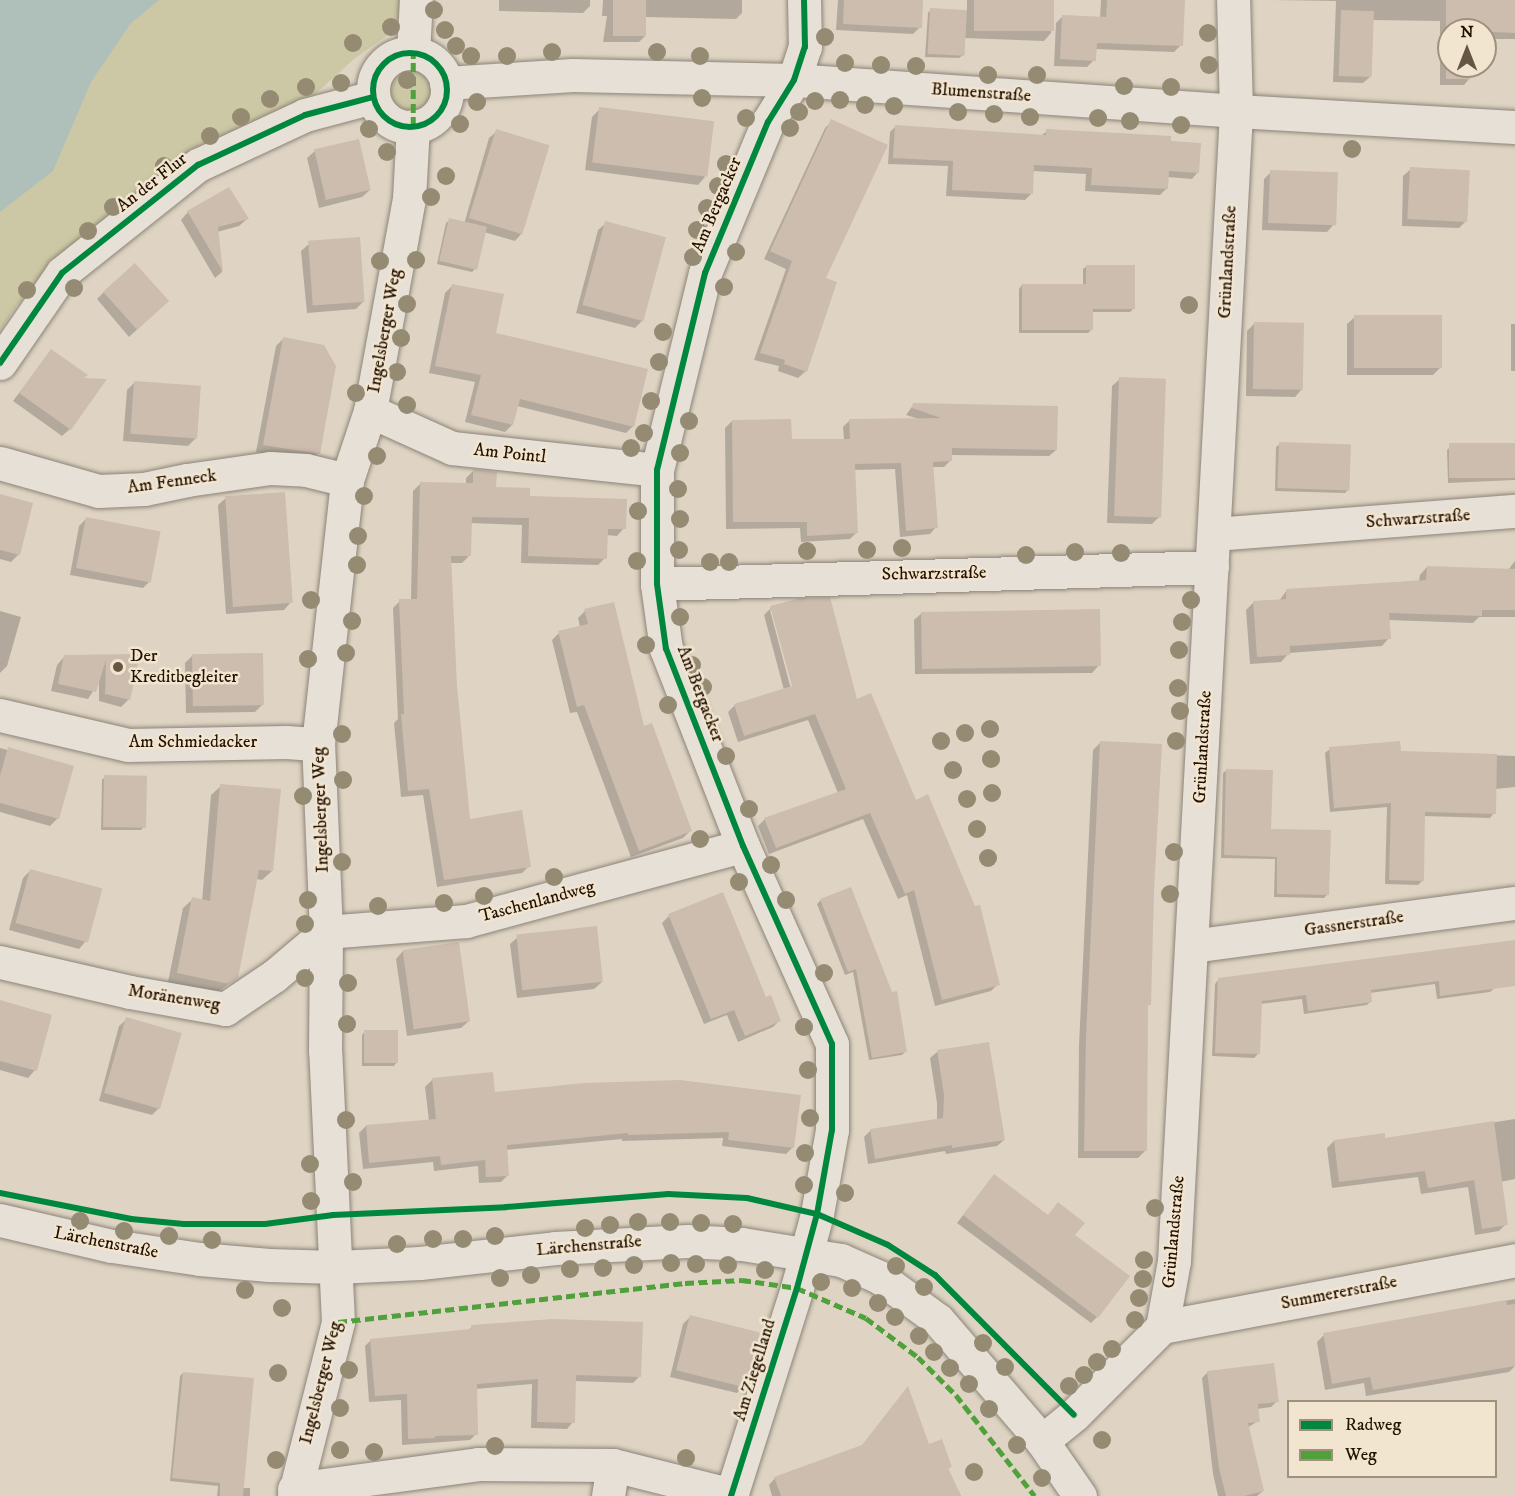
<!DOCTYPE html>
<meta charset="utf-8">
<style>
body{margin:0}
#map{position:relative;width:1515px;height:1496px;overflow:hidden;background:#dfd4c3;font-family:"IM FELL DW Pica",serif}
div>[style]{position:absolute}
.green>*{inset:0;background:#ccc7a4}
.round{border-radius:50%}
.water>*{inset:0;background:#afc0ba}
.shadow>*{inset:0;background:#0003;transform-origin:0 0}
.building>*{inset:0;background:#ccbdae;transform-origin:0 0}
.roads{filter:drop-shadow(0 0 2px #8c8478) drop-shadow(0 0 2px #8c8478)}
.minor>*{height:33px;margin:-16.5px;padding:0 16.5px;transform-origin:16.5px;border-radius:16.5px;background:#e6e0d7}
.minor>.ring{margin:-16.5px;padding:0;box-sizing:content-box;background:none;border:33px solid #e6e0d7;border-radius:50%}
.tertiary>*{height:33px;margin:-16.5px;padding:0 16.5px;transform-origin:16.5px;border-radius:16.5px;background:#e6e0d7}
.quiet>*{height:4.5px;margin-top:-2.25px;transform-origin:0;background:repeating-linear-gradient(90deg,#50a03c 0 9px,transparent 0 13.5px)}
.cycleway>*{height:6px;margin:-3px;padding:0 3px;transform-origin:3px;border-radius:3px;background:#00873e}
.cycleway>.ring{margin:-3px;padding:0;box-sizing:content-box;background:none;border:6px solid #00873e;border-radius:50%}
.trees>*{width:18px;height:18px;margin:-9px;border-radius:50%;background:#958a72}
.dots>*{width:16px;height:16px;translate:-50% -50%;box-sizing:border-box;border:3px solid #f2e5d0;border-radius:50%}
span{translate:-50% -50%;white-space:nowrap;text-align:center;line-height:1.15;-webkit-text-stroke:5px #f2e5d0;paint-order:stroke}
.street-label{font-size:18px;color:#231200}
.poi-label{font-size:18px;color:#231200}
.left{translate:0 -50%;text-align:left}
.legend{position:absolute;left:1287px;top:1400px;width:210px;height:78px;box-sizing:border-box;background:#f2e5d0;border:2px solid #9f917d;margin:0;padding:8px 10px;list-style:none;font-size:18px;color:#231200}
.legend li{display:flex;align-items:center;gap:12px;height:30px}
.legend b{width:30px;border:2px solid #9f917d}
.north{position:absolute;left:1437px;top:18px;width:60px;height:60px;box-sizing:border-box;background:#f2e5d0;border:2px solid #9f917d;border-radius:50%;rotate:0deg;font-size:16px;font-weight:700;line-height:24px;text-align:center;color:#231200}
.north::after{content:'';display:block;margin:auto;width:21px;height:27px;background:#655644;clip-path:polygon(50% 0,100% 100%,50% 72%,0 100%)}
</style>
<div id="map">
<div class="green">
<div style="clip-path:polygon(0 0,399px 0,399px 27px,354px 59px,301px 107px,74px 246px,17px 305px,0 331px)"></div>
<div class="round" style="left:388px;top:68px;width:44px;height:44px"></div>
</div>
<div class="water">
<div style="clip-path:polygon(0 0,159px 0,131px 23px,91px 82px,53px 171px,0 212px)"></div>
</div>
<div class="shadow">
<div style="clip-path:polygon(499px 0,590px 0,590px 6px,583px 13px,499px 11px)"></div>
<div style="clip-path:polygon(603px 0,742px 0,742px 13px,736px 19px,645px 17px,645px 36px,639px 42px,603px 42px,607px 16px,602px 16px)"></div>
<div style="clip-path:polygon(838px 0,922px 0,920px 27px,913px 34px,836px 30px)"></div>
<div style="clip-path:polygon(967px 0,1052px 0,1051px 33px,1044px 41px,964px 38px,963px 55px,959px 58px,925px 57px,928px 13px,931px 9px,967px 11px)"></div>
<div style="clip-path:polygon(1101px 0,1184px 0,1181px 45px,1174px 52px,1095px 49px,1094px 60px,1087px 67px,1054px 66px,1056px 23px,1063px 16px,1100px 19px)"></div>
<div style="clip-path:polygon(1272px 0,1515px 0,1515px 39px,1485px 39px,1485px 30px,1449px 30px,1449px 66px,1470px 66px,1470px 78px,1464px 85px,1440px 85px,1440px 21px,1373px 20px,1370px 77px,1363px 83px,1333px 82px,1336px 1px)"></div>
<div style="clip-path:polygon(600px 109px,705px 177px,698px 185px,585px 170px,592px 117px)"></div>
<div style="clip-path:polygon(832px 121px,824px 279px,806px 371px,798px 378px,778px 371px,779px 366px,754px 360px,786px 269px,764px 259px,825px 128px)"></div>
<div style="clip-path:polygon(896px 126px,1041px 136px,1047px 131px,1169px 142px,1198px 172px,1192px 179px,1167px 177px,1166px 189px,1160px 195px,1085px 191px,1086px 174px,1032px 171px,1031px 194px,1025px 200px,946px 196px,948px 166px,888px 164px,890px 132px)"></div>
<div style="clip-path:polygon(497px 131px,522px 233px,515px 241px,484px 232px,476px 268px,472px 272px,437px 264px,446px 223px,450px 220px,464px 224px,489px 138px)"></div>
<div style="clip-path:polygon(315px 151px,370px 190px,362px 197px,319px 208px,307px 158px)"></div>
<div style="clip-path:polygon(1411px 169px,1467px 220px,1459px 228px,1402px 226px,1403px 176px)"></div>
<div style="clip-path:polygon(1271px 172px,1334px 224px,1327px 232px,1262px 230px,1264px 179px)"></div>
<div style="clip-path:polygon(188px 212px,247px 219px,239px 226px,217px 232px,222px 272px,215px 278px,181px 220px)"></div>
<div style="clip-path:polygon(606px 223px,642px 321px,635px 328px,576px 313px,598px 230px)"></div>
<div style="clip-path:polygon(309px 244px,364px 301px,356px 309px,307px 313px,301px 251px)"></div>
<div style="clip-path:polygon(1087px 266px,1133px 309px,1130px 312px,1091px 312px,1091px 330px,1088px 333px,1019px 333px,1019px 289px,1022px 285px,1083px 285px,1083px 269px)"></div>
<div style="clip-path:polygon(452px 286px,494px 334px,633px 426px,626px 433px,517px 406px,512px 425px,505px 432px,465px 422px,475px 382px,429px 373px,445px 293px)"></div>
<div style="clip-path:polygon(104px 292px,160px 308px,129px 337px,97px 299px)"></div>
<div style="clip-path:polygon(1355px 317px,1440px 368px,1433px 375px,1347px 375px,1347px 324px)"></div>
<div style="clip-path:polygon(1254px 324px,1302px 389px,1295px 397px,1246px 396px,1247px 331px)"></div>
<div style="left:1515px;top:324px;width:47px;height:4px;rotate:90deg"></div>
<div style="clip-path:polygon(283px 339px,318px 453px,311px 461px,256px 452px,276px 346px)"></div>
<div style="clip-path:polygon(51px 351px,81px 379px,70px 429px,62px 436px,13px 401px)"></div>
<div style="clip-path:polygon(1120px 379px,1159px 517px,1152px 524px,1107px 523px,1112px 386px)"></div>
<div style="clip-path:polygon(134px 383px,196px 438px,188px 446px,123px 441px,127px 390px)"></div>
<div style="clip-path:polygon(914px 404px,1056px 450px,1049px 456px,951px 455px,951px 460px,944px 467px,932px 467px,936px 527px,930px 534px,900px 537px,895px 469px,854px 470px,857px 532px,850px 539px,801px 542px,800px 528px,726px 529px,725px 428px,732px 421px,790px 440px,844px 440px,843px 427px,850px 420px,919px 419px,906px 415px)"></div>
<div style="clip-path:polygon(1280px 444px,1348px 490px,1345px 493px,1275px 491px,1276px 447px)"></div>
<div style="clip-path:polygon(1515px 445px,1515px 480px,1448px 483px,1447px 450px,1450px 447px)"></div>
<div style="clip-path:polygon(473px 471px,495px 489px,624px 528px,617px 536px,606px 535px,605px 558px,598px 565px,521px 563px,522px 525px,470px 523px,469px 556px,462px 563px,450px 563px,455px 686px,468px 820px,529px 866px,522px 873px,437px 887px,423px 795px,401px 797px,394px 723px,398px 719px,393px 608px,400px 601px,411px 600px,413px 491px,420px 484px,466px 485px,466px 478px)"></div>
<div style="clip-path:polygon(0 496px,19px 554px,11px 562px,0 559px)"></div>
<div style="clip-path:polygon(226px 498px,291px 602px,284px 610px,226px 614px,218px 505px)"></div>
<div style="clip-path:polygon(86px 519px,151px 580px,143px 588px,70px 575px,79px 526px)"></div>
<div style="clip-path:polygon(1515px 561px,1515px 617px,1479px 617px,1473px 623px,1388px 620px,1389px 638px,1382px 646px,1289px 653px,1281px 662px,1250px 664px,1246px 610px,1253px 603px,1279px 601px,1287px 590px,1419px 581px,1420px 575px,1427px 567px,1508px 570px)"></div>
<div style="clip-path:polygon(evenodd,771px 608px,856px 701px,915px 802px,998px 984px,991px 991px,935px 1006px,907px 895px,898px 899px,863px 819px,769px 854px,758px 826px,765px 819px,838px 793px,808px 720px,738px 742px,728px 712px,735px 705px,784px 690px,764px 615px,771px 608px,770px 610px,773px 610px,795px 693px,792px 693px,770px 610px)"></div>
<div style="clip-path:polygon(0 611px,21px 617px,7px 666px,0 673px)"></div>
<div style="clip-path:polygon(585px 611px,690px 831px,683px 838px,631px 857px,577px 712px,570px 713px,552px 640px,559px 633px,580px 627px,578px 618px)"></div>
<div style="clip-path:polygon(922px 613px,1099px 665px,1092px 673px,915px 674px,914px 620px)"></div>
<div style="clip-path:polygon(193px 655px,262px 705px,255px 712px,186px 713px,185px 663px)"></div>
<div style="clip-path:polygon(138px 656px,129px 699px,121px 707px,99px 701px,99px 682px,88px 699px,51px 691px,57px 665px,64px 657px)"></div>
<div style="clip-path:polygon(1101px 742px,1152px 890px,1149px 1004px,1147px 1007px,1145px 1151px,1138px 1158px,1078px 1158px,1079px 1045px,1093px 750px)"></div>
<div style="clip-path:polygon(0 748px,70px 767px,70px 776px,57px 819px,50px 826px,0 812px)"></div>
<div style="clip-path:polygon(1330px 749px,1515px 756px,1515px 787px,1495px 789px,1494px 813px,1490px 818px,1424px 816px,1423px 880px,1418px 885px,1385px 884px,1387px 807px,1330px 812px,1325px 753px)"></div>
<div style="clip-path:polygon(1227px 770px,1270px 830px,1328px 894px,1324px 898px,1274px 897px,1275px 859px,1221px 858px,1223px 773px)"></div>
<div style="clip-path:polygon(105px 777px,144px 827px,141px 830px,101px 830px,102px 780px)"></div>
<div style="clip-path:polygon(221px 786px,272px 871px,262px 880px,256px 879px,237px 977px,218px 992px,168px 982px,183px 908px,193px 899px,202px 901px,211px 795px)"></div>
<div style="clip-path:polygon(31px 870px,86px 941px,79px 949px,9px 930px,23px 878px)"></div>
<div style="clip-path:polygon(821px 900px,905px 1052px,902px 1055px,869px 1060px,853px 972px,845px 975px,817px 904px)"></div>
<div style="clip-path:polygon(669px 916px,765px 999px,780px 1020px,773px 1027px,738px 1042px,727px 1015px,704px 1024px,662px 923px)"></div>
<div style="clip-path:polygon(518px 937px,602px 982px,594px 989px,517px 998px,510px 944px)"></div>
<div style="clip-path:polygon(1515px 942px,1515px 971px,1490px 992px,1437px 999px,1435px 984px,1370px 993px,1371px 1001px,1367px 1005px,1304px 1014px,1302px 999px,1260px 1004px,1258px 1054px,1254px 1058px,1212px 1056px,1215px 984px,1219px 979px)"></div>
<div style="clip-path:polygon(403px 951px,469px 1021px,461px 1028px,407px 1036px,396px 959px)"></div>
<div style="clip-path:polygon(0 1002px,35px 1070px,28px 1078px,0 1070px)"></div>
<div style="clip-path:polygon(127px 1019px,159px 1108px,152px 1115px,99px 1101px,119px 1026px)"></div>
<div style="clip-path:polygon(365px 1031px,397px 1062px,394px 1066px,362px 1066px,362px 1035px)"></div>
<div style="clip-path:polygon(937px 1052px,1004px 1140px,997px 1146px,946px 1154px,945px 1151px,868px 1164px,864px 1137px,871px 1130px,937px 1120px,937px 1103px,930px 1058px)"></div>
<div style="clip-path:polygon(432px 1080px,493px 1093px,584px 1085px,793px 1147px,786px 1154px,722px 1146px,723px 1138px,622px 1141px,622px 1139px,506px 1150px,508px 1175px,501px 1182px,479px 1183px,478px 1166px,434px 1171px,433px 1162px,363px 1169px,359px 1133px,366px 1126px,429px 1121px,425px 1087px)"></div>
<div style="clip-path:polygon(1515px 1119px,1515px 1179px,1500px 1182px,1506px 1224px,1499px 1231px,1475px 1235px,1468px 1187px,1421px 1194px,1418px 1177px,1332px 1188px,1327px 1148px,1334px 1141px,1384px 1140px)"></div>
<div style="clip-path:polygon(994px 1176px,1073px 1236px,1097px 1317px,1091px 1323px,957px 1223px)"></div>
<div style="clip-path:polygon(1515px 1299px,1515px 1366px,1509px 1372px,1366px 1396px,1364px 1383px,1325px 1390px,1317px 1342px,1324px 1335px)"></div>
<div style="clip-path:polygon(690px 1317px,745px 1385px,737px 1393px,670px 1377px,683px 1324px)"></div>
<div style="clip-path:polygon(472px 1327px,639px 1377px,633px 1383px,574px 1381px,573px 1422px,567px 1429px,531px 1428px,532px 1384px,475px 1389px,476px 1434px,470px 1440px,402px 1445px,401px 1400px,369px 1402px,365px 1346px,371px 1340px,467px 1331px)"></div>
<div style="clip-path:polygon(1208px 1372px,1277px 1401px,1271px 1407px,1257px 1409px,1258px 1421px,1247px 1428px,1263px 1491px,1257px 1496px,1218px 1496px,1213px 1474px,1202px 1378px)"></div>
<div style="clip-path:polygon(183px 1373px,242px 1488px,250px 1488px,250px 1496px,217px 1496px,218px 1486px,170px 1481px,180px 1376px)"></div>
<div style="clip-path:polygon(907px 1389px,928px 1446px,951px 1466px,948px 1469px,961px 1496px,772px 1496px,769px 1485px,775px 1478px,861px 1447px)"></div>
</div>
<div class="building">
<div style="left:613px;top:0;width:33px;height:36px"></div>
<div style="clip-path:polygon(844px 0,923px 0,922px 28px,843px 24px)"></div>
<div style="left:974px;top:0;width:80px;height:31px"></div>
<div style="clip-path:polygon(1107px 0,1185px 0,1183px 46px,1097px 43px,1096px 61px,1060px 59px,1062px 15px,1106px 17px)"></div>
<div style="clip-path:polygon(1446px 0,1515px 0,1515px 33px,1449px 30px,1449px 66px,1471px 66px,1471px 79px,1446px 79px)"></div>
<div style="left:930px;top:8px;width:37px;height:46px;rotate:3deg"></div>
<div style="left:1341px;top:10px;width:33px;height:66px;rotate:2deg"></div>
<div style="left:599px;top:107px;width:116px;height:56px;rotate:7deg"></div>
<div style="clip-path:polygon(831px 119px,888px 145px,826px 278px,837px 282px,807px 372px,784px 364px,785px 360px,760px 353px,792px 261px,770px 251px)"></div>
<div style="clip-path:polygon(895px 125px,1046px 135px,1046px 129px,1171px 136px,1171px 141px,1201px 143px,1199px 173px,1169px 171px,1168px 189px,1091px 185px,1092px 168px,1034px 165px,1033px 194px,952px 190px,953px 161px,893px 158px)"></div>
<div style="left:496px;top:129px;width:56px;height:93px;rotate:17deg"></div>
<div style="left:359px;top:139px;width:52px;height:46px;rotate:77deg"></div>
<div style="left:1410px;top:167px;width:60px;height:52px;rotate:3deg"></div>
<div style="left:1270px;top:170px;width:68px;height:53px;rotate:2deg"></div>
<div style="clip-path:polygon(229px 187px,249px 219px,218px 227px,223px 272px,187px 211px)"></div>
<div style="left:449px;top:218px;width:39px;height:44px;rotate:13deg"></div>
<div style="left:605px;top:221px;width:63px;height:87px;rotate:15deg"></div>
<div style="left:360px;top:237px;width:65px;height:52px;rotate:86deg"></div>
<div style="left:135px;top:263px;width:51px;height:43px;rotate:48deg"></div>
<div style="clip-path:polygon(1086px 265px,1135px 265px,1135px 309px,1093px 309px,1093px 330px,1022px 330px,1022px 284px,1086px 284px)"></div>
<div style="clip-path:polygon(452px 284px,504px 294px,496px 333px,648px 369px,634px 427px,520px 399px,513px 425px,471px 415px,481px 375px,435px 366px)"></div>
<div style="left:1354px;top:315px;width:88px;height:53px"></div>
<div style="left:1254px;top:322px;width:50px;height:67px;rotate:1deg"></div>
<div style="clip-path:polygon(283px 337px,324px 345px,336px 366px,320px 454px,263px 445px)"></div>
<div style="clip-path:polygon(51px 349px,88px 375px,84px 378px,107px 379px,71px 430px,19px 393px)"></div>
<div style="left:1119px;top:377px;width:47px;height:139px;rotate:2deg"></div>
<div style="left:134px;top:381px;width:67px;height:53px;rotate:4deg"></div>
<div style="clip-path:polygon(913px 403px,1058px 406px,1057px 450px,952px 448px,952px 461px,933px 462px,938px 528px,906px 531px,901px 463px,855px 464px,858px 533px,807px 536px,807px 522px,733px 522px,732px 420px,791px 419px,792px 439px,850px 439px,849px 419px,941px 418px,912px 408px)"></div>
<div style="left:1279px;top:442px;width:72px;height:46px;rotate:2deg"></div>
<div style="left:1515px;top:443px;width:35px;height:66px;rotate:90deg"></div>
<div style="clip-path:polygon(473px 469px,497px 472px,496px 487px,530px 488px,530px 496px,627px 499px,626px 529px,608px 529px,607px 559px,528px 556px,529px 518px,472px 517px,471px 556px,451px 556px,457px 686px,470px 819px,522px 810px,531px 867px,444px 880px,429px 789px,408px 791px,401px 714px,404px 714px,399px 599px,417px 599px,420px 482px,473px 483px)"></div>
<div style="left:285px;top:492px;width:111px;height:60px;rotate:86deg"></div>
<div style="clip-path:polygon(0 494px,33px 503px,20px 555px,0 550px)"></div>
<div style="left:86px;top:517px;width:76px;height:52px;rotate:11deg"></div>
<div style="clip-path:polygon(1427px 566px,1515px 569px,1515px 610px,1482px 610px,1482px 616px,1389px 613px,1391px 639px,1290px 646px,1290px 655px,1257px 657px,1253px 601px,1286px 599px,1286px 589px,1426px 580px)"></div>
<div style="clip-path:polygon(830px 597px,857px 699px,871px 693px,916px 800px,928px 794px,975px 906px,980px 905px,1000px 985px,942px 1000px,914px 890px,905px 894px,870px 813px,776px 848px,764px 818px,846px 789px,815px 714px,744px 736px,734px 704px,792px 686px,770px 606px,801px 598px)"></div>
<div style="clip-path:polygon(614px 602px,644px 726px,652px 723px,692px 831px,639px 851px,584px 705px,577px 707px,558px 631px,588px 624px,584px 609px)"></div>
<div style="left:1100px;top:609px;width:57px;height:179px;rotate:89deg"></div>
<div style="left:263px;top:653px;width:52px;height:71px;rotate:89deg"></div>
<div style="clip-path:polygon(140px 654px,130px 700px,105px 694px,106px 660px,96px 692px,58px 684px,64px 655px)"></div>
<div style="clip-path:polygon(1100px 741px,1162px 744px,1154px 891px,1151px 1005px,1148px 1005px,1147px 1151px,1084px 1151px,1086px 1036px)"></div>
<div style="clip-path:polygon(1400px 741px,1401px 751px,1497px 754px,1496px 814px,1425px 812px,1424px 881px,1389px 880px,1391px 803px,1334px 808px,1329px 747px)"></div>
<div style="clip-path:polygon(8px 747px,74px 766px,59px 819px,0 803px,0 776px)"></div>
<div style="clip-path:polygon(1226px 769px,1273px 770px,1271px 829px,1331px 830px,1329px 895px,1277px 894px,1277px 857px,1224px 855px)"></div>
<div style="left:104px;top:775px;width:43px;height:52px;rotate:1deg"></div>
<div style="clip-path:polygon(220px 784px,281px 789px,273px 871px,259px 870px,238px 978px,229px 984px,177px 973px,192px 897px,210px 901px)"></div>
<div style="left:30px;top:869px;width:75px;height:56px;rotate:15deg"></div>
<div style="clip-path:polygon(851px 887px,892px 992px,897px 991px,907px 1052px,872px 1058px,856px 969px,848px 972px,820px 899px)"></div>
<div style="clip-path:polygon(723px 892px,766px 997px,771px 995px,781px 1021px,745px 1036px,734px 1010px,711px 1019px,668px 914px)"></div>
<div style="left:597px;top:926px;width:56px;height:81px;rotate:84deg"></div>
<div style="clip-path:polygon(1515px 940px,1515px 986px,1440px 996px,1439px 981px,1371px 990px,1372px 1002px,1308px 1011px,1306px 995px,1262px 1001px,1260px 1054px,1215px 1053px,1218px 978px)"></div>
<div style="left:459px;top:942px;width:80px;height:57px;rotate:82deg"></div>
<div style="clip-path:polygon(0 1000px,52px 1015px,37px 1071px,0 1061px)"></div>
<div style="left:126px;top:1017px;width:58px;height:79px;rotate:16deg"></div>
<div style="left:364px;top:1030px;width:34px;height:33px"></div>
<div style="clip-path:polygon(989px 1042px,1005px 1140px,952px 1148px,952px 1145px,875px 1159px,870px 1129px,943px 1118px,944px 1095px,937px 1050px)"></div>
<div style="clip-path:polygon(493px 1072px,495px 1092px,584px 1083px,680px 1080px,801px 1095px,794px 1148px,728px 1140px,729px 1132px,628px 1135px,628px 1133px,507px 1145px,509px 1176px,486px 1177px,485px 1160px,441px 1165px,440px 1156px,369px 1163px,366px 1125px,436px 1119px,432px 1078px)"></div>
<div style="clip-path:polygon(1494px 1121px,1508px 1225px,1482px 1229px,1474px 1180px,1428px 1188px,1425px 1171px,1339px 1182px,1334px 1140px,1385px 1133px,1385px 1138px)"></div>
<div style="clip-path:polygon(994px 1174px,1048px 1215px,1058px 1202px,1085px 1223px,1075px 1235px,1130px 1276px,1098px 1318px,963px 1215px)"></div>
<div style="clip-path:polygon(1506px 1300px,1507px 1305px,1515px 1304px,1515px 1366px,1373px 1390px,1370px 1377px,1332px 1384px,1323px 1333px)"></div>
<div style="left:690px;top:1315px;width:72px;height:57px;rotate:14deg"></div>
<div style="clip-path:polygon(553px 1319px,643px 1322px,641px 1377px,576px 1375px,575px 1423px,537px 1422px,538px 1379px,477px 1384px,478px 1435px,435px 1436px,435px 1438px,408px 1439px,407px 1394px,375px 1396px,370px 1339px,471px 1329px,471px 1325px)"></div>
<div style="clip-path:polygon(1274px 1363px,1279px 1402px,1258px 1404px,1260px 1422px,1248px 1423px,1264px 1491px,1244px 1496px,1226px 1496px,1219px 1468px,1207px 1371px)"></div>
<div style="clip-path:polygon(183px 1372px,254px 1378px,243px 1496px,220px 1496px,220px 1483px,172px 1478px)"></div>
<div style="clip-path:polygon(908px 1386px,929px 1444px,942px 1439px,952px 1467px,948px 1468px,961px 1496px,781px 1496px,774px 1477px,862px 1445px)"></div>
</div>
<div class="roads">
<div class="minor">
<div style="left:413px;top:53px;width:53px;rotate:-86.8deg"></div>
<div class="ring" style="left:373px;top:53px;width:41px;height:41px"></div>
<div style="left:446px;top:83px;width:127px;rotate:-3.6deg"></div>
<div style="left:573px;top:75px;width:221px;rotate:1.3deg"></div>
<div style="left:794px;top:80px;width:443px;rotate:4deg"></div>
<div style="left:1236px;top:111px;width:279px;rotate:3.3deg"></div>
<div style="left:0;top:363px;width:109px;rotate:-55.4deg"></div>
<div style="left:62px;top:273px;width:174px;rotate:-38.5deg"></div>
<div style="left:198px;top:165px;width:118px;rotate:-25deg"></div>
<div style="left:305px;top:115px;width:70px;rotate:-14.8deg"></div>
<div style="left:370px;top:411px;width:90px;rotate:24.3deg"></div>
<div style="left:452px;top:448px;width:206px;rotate:6.1deg"></div>
<div style="left:0;top:463px;width:103px;rotate:15.8deg"></div>
<div style="left:99px;top:491px;width:45px;rotate:-2.5deg"></div>
<div style="left:144px;top:489px;width:44px;rotate:-11.8deg"></div>
<div style="left:187px;top:480px;width:84px;rotate:-8.2deg"></div>
<div style="left:270px;top:468px;width:36px;rotate:3deg"></div>
<div style="left:306px;top:470px;width:42px;rotate:13.7deg"></div>
<div style="left:1214px;top:534px;width:302px;rotate:-4.4deg"></div>
<div style="left:657px;top:584px;width:555px;rotate:-1.75deg"></div>
<div style="left:0;top:715px;width:131px;rotate:13.2deg"></div>
<div style="left:128px;top:745px;width:158px;rotate:-1.1deg"></div>
<div style="left:286px;top:742px;width:32px;rotate:4deg"></div>
<div style="left:1192px;top:946px;width:326px;rotate:-7.6deg"></div>
<div style="left:0;top:962px;width:133px;rotate:13deg"></div>
<div style="left:130px;top:992px;width:97px;rotate:10.1deg"></div>
<div style="left:225px;top:1009px;width:59px;rotate:-34deg"></div>
<div style="left:274px;top:976px;width:68px;rotate:-40.2deg"></div>
<div style="left:326px;top:932px;width:140px;rotate:-4.5deg"></div>
<div style="left:466px;top:921px;width:287px;rotate:-15.2deg"></div>
<div style="left:1162px;top:1327px;width:359px;rotate:-10.7deg"></div>
<div style="left:1042px;top:1441px;width:41px;rotate:-39.1deg"></div>
<div style="left:1074px;top:1415px;width:124px;rotate:-45deg"></div>
<div style="left:1162px;top:1327px;width:67px;rotate:-79.7deg"></div>
<div style="left:1174px;top:1261px;width:1152px;rotate:-86.91deg"></div>
<div style="left:1236px;top:111px;width:111px;rotate:-91.5deg"></div>
<div style="left:294px;top:1489px;width:186px;rotate:-7.7deg"></div>
<div style="left:478px;top:1464px;width:135px;rotate:0.4deg"></div>
<div style="left:613px;top:1465px;width:123px;rotate:14.1deg"></div>
<div style="left:294px;top:1496px;width:179px;rotate:-75.8deg"></div>
<div style="left:338px;top:1322px;width:271px;rotate:-92.7deg"></div>
<div style="left:325px;top:1051px;width:119px;rotate:-89.5deg"></div>
<div style="left:326px;top:932px;width:188px;rotate:-92.4deg"></div>
<div style="left:318px;top:744px;width:266px;rotate:-83.7deg"></div>
<div style="left:347px;top:480px;width:73px;rotate:-71.6deg"></div>
<div style="left:370px;top:411px;width:216px;rotate:-79.6deg"></div>
<div style="left:409px;top:199px;width:73px;rotate:-86.9deg"></div>
<div style="left:608px;top:1496px;width:31px;rotate:-81deg"></div>
<div style="left:731px;top:1496px;width:218px;rotate:-72.4deg"></div>
<div style="left:797px;top:1288px;width:77px;rotate:-74.9deg"></div>
<div style="left:817px;top:1214px;width:85px;rotate:-79.9deg"></div>
<div style="left:832px;top:1130px;width:86px;rotate:-90deg"></div>
<div style="left:832px;top:1044px;width:217px;rotate:-114.2deg"></div>
<div style="left:743px;top:846px;width:212px;rotate:-111.3deg"></div>
<div style="left:666px;top:649px;width:66px;rotate:-97.9deg"></div>
<div style="left:657px;top:584px;width:114px;rotate:-90deg"></div>
<div style="left:657px;top:470px;width:203px;rotate:-76.3deg"></div>
<div style="left:705px;top:273px;width:164px;rotate:-67.4deg"></div>
<div style="left:768px;top:122px;width:49px;rotate:-58.2deg"></div>
<div style="left:794px;top:80px;width:35px;rotate:-72deg"></div>
<div style="left:805px;top:47px;width:47px;rotate:-91.2deg"></div>
</div>
<div class="tertiary">
<div style="left:0;top:1220px;width:115px;rotate:13.1deg"></div>
<div style="left:112px;top:1246px;width:89px;rotate:8.4deg"></div>
<div style="left:200px;top:1259px;width:69px;rotate:5deg"></div>
<div style="left:269px;top:1265px;width:67px;rotate:1.7deg"></div>
<div style="left:336px;top:1267px;width:84px;rotate:-2.7deg"></div>
<div style="left:420px;top:1263px;width:136px;rotate:-6.3deg"></div>
<div style="left:555px;top:1248px;width:132px;rotate:-3deg"></div>
<div style="left:687px;top:1241px;width:55px;rotate:3.1deg"></div>
<div style="left:742px;top:1244px;width:100px;rotate:9.2deg"></div>
<div style="left:841px;top:1260px;width:42px;rotate:24.1deg"></div>
<div style="left:879px;top:1277px;width:73px;rotate:36.1deg"></div>
<div style="left:938px;top:1320px;width:160px;rotate:49.3deg"></div>
<div style="left:1042px;top:1441px;width:67px;rotate:55.4deg"></div>
</div>
</div>
<div class="quiet">
<div style="left:413px;top:126px;width:73px;rotate:-90deg"></div>
<div style="left:338px;top:1322px;width:349px;rotate:-6.4deg"></div>
<div style="left:685px;top:1283px;width:57px;rotate:-3deg"></div>
<div style="left:742px;top:1280px;width:56px;rotate:8.3deg"></div>
<div style="left:797px;top:1288px;width:75px;rotate:23.5deg"></div>
<div style="left:866px;top:1318px;width:65px;rotate:36.9deg"></div>
<div style="left:918px;top:1357px;width:54px;rotate:45deg"></div>
<div style="left:956px;top:1395px;width:128px;rotate:52deg"></div>
</div>
<div class="cycleway">
<div class="ring" style="left:373px;top:53px;width:68px;height:68px"></div>
<div style="left:0;top:363px;width:109px;rotate:-55.4deg"></div>
<div style="left:62px;top:273px;width:174px;rotate:-38.5deg"></div>
<div style="left:198px;top:165px;width:118px;rotate:-25deg"></div>
<div style="left:305px;top:115px;width:70px;rotate:-14.8deg"></div>
<div style="left:0;top:1193px;width:134px;rotate:11.2deg"></div>
<div style="left:131px;top:1219px;width:53px;rotate:5.4deg"></div>
<div style="left:184px;top:1224px;width:81px"></div>
<div style="left:265px;top:1224px;width:69px;rotate:-7.5deg"></div>
<div style="left:333px;top:1215px;width:173px;rotate:-2.6deg"></div>
<div style="left:506px;top:1207px;width:163px;rotate:-4.6deg"></div>
<div style="left:668px;top:1194px;width:79px;rotate:2.9deg"></div>
<div style="left:747px;top:1198px;width:72px;rotate:12.9deg"></div>
<div style="left:817px;top:1214px;width:77px;rotate:23.6deg"></div>
<div style="left:888px;top:1245px;width:56px;rotate:32.6deg"></div>
<div style="left:935px;top:1275px;width:197px;rotate:45.2deg"></div>
<div style="left:731px;top:1496px;width:218px;rotate:-72.4deg"></div>
<div style="left:797px;top:1288px;width:77px;rotate:-74.9deg"></div>
<div style="left:817px;top:1214px;width:85px;rotate:-79.9deg"></div>
<div style="left:832px;top:1130px;width:86px;rotate:-90deg"></div>
<div style="left:832px;top:1044px;width:217px;rotate:-114.2deg"></div>
<div style="left:743px;top:846px;width:212px;rotate:-111.3deg"></div>
<div style="left:666px;top:649px;width:66px;rotate:-97.9deg"></div>
<div style="left:657px;top:584px;width:114px;rotate:-90deg"></div>
<div style="left:657px;top:470px;width:203px;rotate:-76.3deg"></div>
<div style="left:705px;top:273px;width:164px;rotate:-67.4deg"></div>
<div style="left:768px;top:122px;width:49px;rotate:-58.2deg"></div>
<div style="left:794px;top:80px;width:35px;rotate:-72deg"></div>
<div style="left:805px;top:47px;width:47px;rotate:-91.2deg"></div>
</div>
<div class="trees">
<div style="left:434px;top:10px"></div>
<div style="left:391px;top:27px"></div>
<div style="left:445px;top:30px"></div>
<div style="left:1208px;top:33px"></div>
<div style="left:825px;top:37px"></div>
<div style="left:353px;top:43px"></div>
<div style="left:456px;top:46px"></div>
<div style="left:552px;top:52px"></div>
<div style="left:657px;top:52px"></div>
<div style="left:471px;top:56px"></div>
<div style="left:507px;top:56px"></div>
<div style="left:700px;top:56px"></div>
<div style="left:845px;top:63px"></div>
<div style="left:881px;top:65px"></div>
<div style="left:1209px;top:65px"></div>
<div style="left:916px;top:66px"></div>
<div style="left:988px;top:75px"></div>
<div style="left:1037px;top:75px"></div>
<div style="left:407px;top:80px"></div>
<div style="left:341px;top:83px"></div>
<div style="left:1124px;top:86px"></div>
<div style="left:306px;top:87px"></div>
<div style="left:1171px;top:87px"></div>
<div style="left:702px;top:98px"></div>
<div style="left:270px;top:99px"></div>
<div style="left:840px;top:100px"></div>
<div style="left:815px;top:101px"></div>
<div style="left:477px;top:102px"></div>
<div style="left:865px;top:105px"></div>
<div style="left:894px;top:106px"></div>
<div style="left:799px;top:112px"></div>
<div style="left:958px;top:112px"></div>
<div style="left:994px;top:114px"></div>
<div style="left:241px;top:117px"></div>
<div style="left:1030px;top:117px"></div>
<div style="left:746px;top:118px"></div>
<div style="left:1098px;top:118px"></div>
<div style="left:1130px;top:121px"></div>
<div style="left:460px;top:124px"></div>
<div style="left:1181px;top:125px"></div>
<div style="left:790px;top:128px"></div>
<div style="left:369px;top:129px"></div>
<div style="left:210px;top:136px"></div>
<div style="left:1352px;top:149px"></div>
<div style="left:387px;top:152px"></div>
<div style="left:726px;top:164px"></div>
<div style="left:164px;top:166px"></div>
<div style="left:446px;top:176px"></div>
<div style="left:718px;top:186px"></div>
<div style="left:431px;top:197px"></div>
<div style="left:113px;top:207px"></div>
<div style="left:707px;top:208px"></div>
<div style="left:697px;top:230px"></div>
<div style="left:88px;top:231px"></div>
<div style="left:736px;top:252px"></div>
<div style="left:693px;top:257px"></div>
<div style="left:416px;top:260px"></div>
<div style="left:380px;top:261px"></div>
<div style="left:724px;top:287px"></div>
<div style="left:74px;top:288px"></div>
<div style="left:27px;top:290px"></div>
<div style="left:407px;top:304px"></div>
<div style="left:1189px;top:305px"></div>
<div style="left:663px;top:332px"></div>
<div style="left:401px;top:338px"></div>
<div style="left:659px;top:362px"></div>
<div style="left:397px;top:372px"></div>
<div style="left:356px;top:393px"></div>
<div style="left:651px;top:401px"></div>
<div style="left:407px;top:405px"></div>
<div style="left:689px;top:421px"></div>
<div style="left:644px;top:433px"></div>
<div style="left:631px;top:448px"></div>
<div style="left:680px;top:453px"></div>
<div style="left:377px;top:456px"></div>
<div style="left:678px;top:489px"></div>
<div style="left:364px;top:496px"></div>
<div style="left:638px;top:511px"></div>
<div style="left:680px;top:519px"></div>
<div style="left:358px;top:536px"></div>
<div style="left:902px;top:548px"></div>
<div style="left:679px;top:550px"></div>
<div style="left:867px;top:550px"></div>
<div style="left:807px;top:551px"></div>
<div style="left:1075px;top:552px"></div>
<div style="left:1121px;top:553px"></div>
<div style="left:1026px;top:555px"></div>
<div style="left:637px;top:561px"></div>
<div style="left:710px;top:562px"></div>
<div style="left:729px;top:562px"></div>
<div style="left:357px;top:565px"></div>
<div style="left:311px;top:600px"></div>
<div style="left:1191px;top:600px"></div>
<div style="left:680px;top:617px"></div>
<div style="left:352px;top:621px"></div>
<div style="left:1182px;top:622px"></div>
<div style="left:646px;top:645px"></div>
<div style="left:1179px;top:650px"></div>
<div style="left:346px;top:653px"></div>
<div style="left:308px;top:659px"></div>
<div style="left:692px;top:665px"></div>
<div style="left:703px;top:687px"></div>
<div style="left:1178px;top:688px"></div>
<div style="left:668px;top:705px"></div>
<div style="left:1180px;top:711px"></div>
<div style="left:990px;top:729px"></div>
<div style="left:965px;top:733px"></div>
<div style="left:342px;top:734px"></div>
<div style="left:941px;top:741px"></div>
<div style="left:1176px;top:741px"></div>
<div style="left:726px;top:756px"></div>
<div style="left:991px;top:759px"></div>
<div style="left:953px;top:770px"></div>
<div style="left:343px;top:780px"></div>
<div style="left:992px;top:793px"></div>
<div style="left:303px;top:796px"></div>
<div style="left:967px;top:799px"></div>
<div style="left:749px;top:809px"></div>
<div style="left:977px;top:829px"></div>
<div style="left:700px;top:839px"></div>
<div style="left:1174px;top:852px"></div>
<div style="left:988px;top:858px"></div>
<div style="left:342px;top:862px"></div>
<div style="left:771px;top:865px"></div>
<div style="left:554px;top:877px"></div>
<div style="left:739px;top:882px"></div>
<div style="left:1170px;top:894px"></div>
<div style="left:484px;top:896px"></div>
<div style="left:308px;top:900px"></div>
<div style="left:786px;top:900px"></div>
<div style="left:444px;top:903px"></div>
<div style="left:378px;top:906px"></div>
<div style="left:305px;top:924px"></div>
<div style="left:824px;top:973px"></div>
<div style="left:305px;top:978px"></div>
<div style="left:348px;top:983px"></div>
<div style="left:347px;top:1024px"></div>
<div style="left:804px;top:1027px"></div>
<div style="left:808px;top:1070px"></div>
<div style="left:810px;top:1118px"></div>
<div style="left:346px;top:1120px"></div>
<div style="left:805px;top:1153px"></div>
<div style="left:310px;top:1164px"></div>
<div style="left:353px;top:1182px"></div>
<div style="left:804px;top:1185px"></div>
<div style="left:845px;top:1193px"></div>
<div style="left:311px;top:1201px"></div>
<div style="left:1155px;top:1208px"></div>
<div style="left:80px;top:1221px"></div>
<div style="left:638px;top:1222px"></div>
<div style="left:670px;top:1222px"></div>
<div style="left:701px;top:1223px"></div>
<div style="left:733px;top:1224px"></div>
<div style="left:610px;top:1225px"></div>
<div style="left:585px;top:1228px"></div>
<div style="left:124px;top:1231px"></div>
<div style="left:169px;top:1236px"></div>
<div style="left:495px;top:1236px"></div>
<div style="left:433px;top:1239px"></div>
<div style="left:463px;top:1239px"></div>
<div style="left:212px;top:1240px"></div>
<div style="left:397px;top:1244px"></div>
<div style="left:1144px;top:1260px"></div>
<div style="left:671px;top:1263px"></div>
<div style="left:696px;top:1264px"></div>
<div style="left:634px;top:1265px"></div>
<div style="left:728px;top:1265px"></div>
<div style="left:896px;top:1266px"></div>
<div style="left:603px;top:1268px"></div>
<div style="left:570px;top:1269px"></div>
<div style="left:765px;top:1270px"></div>
<div style="left:531px;top:1275px"></div>
<div style="left:500px;top:1278px"></div>
<div style="left:1143px;top:1279px"></div>
<div style="left:821px;top:1282px"></div>
<div style="left:924px;top:1287px"></div>
<div style="left:852px;top:1288px"></div>
<div style="left:245px;top:1290px"></div>
<div style="left:1139px;top:1298px"></div>
<div style="left:878px;top:1303px"></div>
<div style="left:282px;top:1308px"></div>
<div style="left:895px;top:1317px"></div>
<div style="left:1135px;top:1320px"></div>
<div style="left:919px;top:1336px"></div>
<div style="left:983px;top:1343px"></div>
<div style="left:1112px;top:1349px"></div>
<div style="left:934px;top:1352px"></div>
<div style="left:1097px;top:1362px"></div>
<div style="left:1005px;top:1367px"></div>
<div style="left:950px;top:1368px"></div>
<div style="left:349px;top:1370px"></div>
<div style="left:278px;top:1373px"></div>
<div style="left:1084px;top:1375px"></div>
<div style="left:969px;top:1384px"></div>
<div style="left:1069px;top:1386px"></div>
<div style="left:340px;top:1408px"></div>
<div style="left:989px;top:1409px"></div>
<div style="left:1102px;top:1440px"></div>
<div style="left:1017px;top:1445px"></div>
<div style="left:495px;top:1446px"></div>
<div style="left:340px;top:1450px"></div>
<div style="left:374px;top:1452px"></div>
<div style="left:686px;top:1458px"></div>
<div style="left:276px;top:1460px"></div>
<div style="left:974px;top:1472px"></div>
<div style="left:1042px;top:1478px"></div>
</div>
<div class="dots">
<div style="left:118px;top:667px;background:#655644"></div>
</div>
<div class="street-label">
<span style="left:981px;top:93px;rotate:4deg">Blumenstraße</span>
<span style="left:152px;top:183px;rotate:-38deg">An der Flur</span>
<span style="left:717px;top:205px;rotate:-67deg">Am Bergacker</span>
<span style="left:1228px;top:262px;rotate:-87deg">Grünlandstraße</span>
<span style="left:385px;top:331px;rotate:-80deg">Ingelsberger Weg</span>
<span style="left:510px;top:454px;rotate:6deg">Am Pointl</span>
<span style="left:172px;top:482px;rotate:-8deg">Am Fenneck</span>
<span style="left:1418px;top:519px;rotate:-4deg">Schwarzstraße</span>
<span style="left:934px;top:574px;rotate:-1deg">Schwarzstraße</span>
<span style="left:700px;top:694px;rotate:69deg">Am Bergacker</span>
<span style="left:193px;top:742px">Am Schmiedacker</span>
<span style="left:1203px;top:747px;rotate:-87deg">Grünlandstraße</span>
<span style="left:321px;top:810px;rotate:-92deg">Ingelsberger Weg</span>
<span style="left:537px;top:902px;rotate:-15deg">Taschenlandweg</span>
<span style="left:1354px;top:924px;rotate:-8deg">Gassnerstraße</span>
<span style="left:174px;top:998px;rotate:9deg">Moränenweg</span>
<span style="left:1174px;top:1232px;rotate:-85deg">Grünlandstraße</span>
<span style="left:106px;top:1243px;rotate:11deg">Lärchenstraße</span>
<span style="left:589px;top:1246px;rotate:-5deg">Lärchenstraße</span>
<span style="left:1339px;top:1293px;rotate:-11deg">Summererstraße</span>
<span style="left:755px;top:1370px;rotate:-73deg">Am Ziegelland</span>
<span style="left:321px;top:1383px;rotate:-76deg">Ingelsberger Weg</span>
</div>
<div class="poi-label">
<span class="left" style="left:130px;top:667px">Der<br>Kreditbegleiter</span>
</div>
<ul class="legend">
<li><b style="height:8px;background:#00873e"></b>Radweg</li>
<li><b style="height:8px;background:#50a03c"></b>Weg</li>
</ul>
<div class="north">N</div>
</div>
